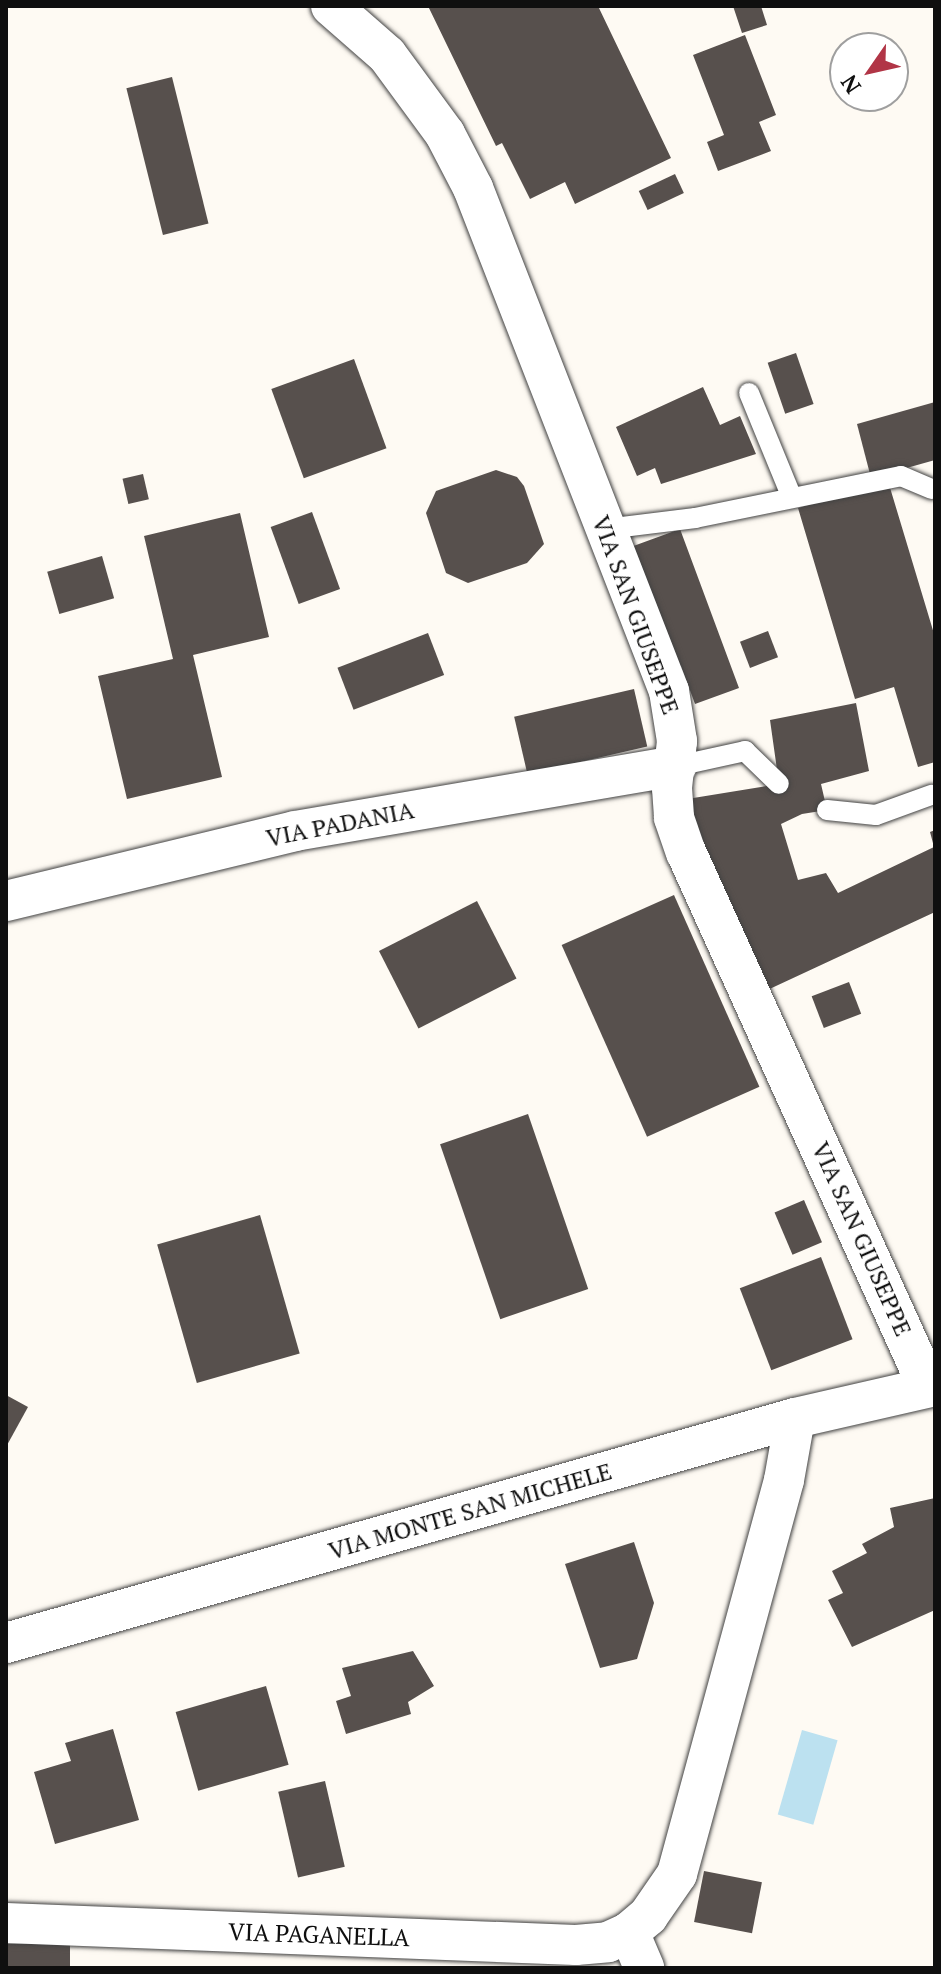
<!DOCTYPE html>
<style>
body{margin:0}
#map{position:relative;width:941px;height:1974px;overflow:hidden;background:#fefaf3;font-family:"PT Serif",serif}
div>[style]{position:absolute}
.water>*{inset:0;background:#bce1f0;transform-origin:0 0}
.building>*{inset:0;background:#57504d;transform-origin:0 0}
.roads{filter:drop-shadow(0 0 2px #424242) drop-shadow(0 0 2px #424242)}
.service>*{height:20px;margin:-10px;padding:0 10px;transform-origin:10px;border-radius:10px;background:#fff}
.minor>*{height:40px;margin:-20px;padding:0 20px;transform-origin:20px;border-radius:20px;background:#fff}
span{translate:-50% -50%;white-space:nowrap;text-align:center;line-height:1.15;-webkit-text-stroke:8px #fff;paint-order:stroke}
.street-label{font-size:24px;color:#0f0f0f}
.frame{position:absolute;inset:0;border:8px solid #0f0f0f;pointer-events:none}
.north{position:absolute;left:829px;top:32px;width:80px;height:80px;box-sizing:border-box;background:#fff;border:2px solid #9f9f9f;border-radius:50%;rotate:236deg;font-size:22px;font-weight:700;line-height:32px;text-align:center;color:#0f0f0f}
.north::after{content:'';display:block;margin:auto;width:28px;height:36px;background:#b13546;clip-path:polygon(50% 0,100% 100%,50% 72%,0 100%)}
</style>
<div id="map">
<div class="water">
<div style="left:802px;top:1730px;width:37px;height:88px;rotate:16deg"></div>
</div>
<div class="building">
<div style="clip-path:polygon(428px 6px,598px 6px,671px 158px,575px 204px,565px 182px,530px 199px,502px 143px,496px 146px)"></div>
<div style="clip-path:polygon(733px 6px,761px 6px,767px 25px,742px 33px)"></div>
<div style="clip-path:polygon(745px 35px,776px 115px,759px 122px,771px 151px,718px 171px,707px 142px,724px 135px,693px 55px)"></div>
<div style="left:172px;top:77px;width:151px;height:47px;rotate:76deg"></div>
<div style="left:675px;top:174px;width:21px;height:40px;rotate:65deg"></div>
<div style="left:796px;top:353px;width:54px;height:30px;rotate:71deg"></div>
<div style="left:354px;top:359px;width:95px;height:88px;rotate:70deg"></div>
<div style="clip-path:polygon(703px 387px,720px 425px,740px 416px,756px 454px,661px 484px,655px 468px,637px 476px,616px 427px)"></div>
<div style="clip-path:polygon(935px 402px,935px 460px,871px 478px,857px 424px)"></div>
<div style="clip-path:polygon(496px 470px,517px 477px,524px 486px,544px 544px,527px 563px,468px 583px,446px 573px,426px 513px,436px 491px)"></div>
<div style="left:143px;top:474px;width:26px;height:21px;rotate:77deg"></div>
<div style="clip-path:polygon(888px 481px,935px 637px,935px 762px,918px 767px,894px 687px,855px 699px,798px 508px)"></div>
<div style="left:312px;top:512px;width:82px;height:44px;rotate:70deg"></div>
<div style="clip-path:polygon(240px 513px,269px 637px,193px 655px,222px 777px,127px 799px,98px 676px,173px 659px,144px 536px)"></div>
<div style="clip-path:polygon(680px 529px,739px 688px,695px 704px,681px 666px,673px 669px,628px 548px)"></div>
<div style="left:102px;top:556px;width:44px;height:57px;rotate:74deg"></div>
<div style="left:768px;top:631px;width:28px;height:30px;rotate:69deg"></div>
<div style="left:428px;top:633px;width:45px;height:97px;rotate:69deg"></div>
<div style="left:634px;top:689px;width:59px;height:123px;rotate:77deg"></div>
<div style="clip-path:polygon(856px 703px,869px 771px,821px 784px,827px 810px,802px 814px,781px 824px,798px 880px,826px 873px,838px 893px,934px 847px,930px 832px,935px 830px,935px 912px,761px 993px,681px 800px,779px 784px,770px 720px)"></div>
<div style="left:674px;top:895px;width:210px;height:123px;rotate:66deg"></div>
<div style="left:477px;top:901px;width:87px;height:110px;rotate:63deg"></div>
<div style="left:849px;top:982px;width:34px;height:40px;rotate:69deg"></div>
<div style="left:528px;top:1114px;width:185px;height:93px;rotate:71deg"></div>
<div style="left:804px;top:1200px;width:46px;height:32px;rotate:67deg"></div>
<div style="left:260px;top:1215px;width:144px;height:107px;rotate:74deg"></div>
<div style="left:821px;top:1257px;width:88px;height:87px;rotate:69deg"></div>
<div style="clip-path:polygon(6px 1395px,28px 1407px,6px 1447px)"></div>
<div style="clip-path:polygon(935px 1498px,935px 1610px,852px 1647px,828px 1600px,843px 1593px,832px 1571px,867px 1553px,862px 1544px,894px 1527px,890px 1508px)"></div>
<div style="clip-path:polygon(634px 1542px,654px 1603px,637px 1659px,600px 1668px,565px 1564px)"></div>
<div style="clip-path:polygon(413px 1651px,434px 1686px,408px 1702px,411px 1714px,346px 1734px,336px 1701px,351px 1696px,342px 1668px)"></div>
<div style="left:266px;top:1686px;width:82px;height:94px;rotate:74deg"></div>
<div style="clip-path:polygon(113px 1729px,139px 1820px,55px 1844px,34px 1772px,71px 1761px,65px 1743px)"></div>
<div style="left:325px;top:1781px;width:88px;height:48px;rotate:77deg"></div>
<div style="left:704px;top:1871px;width:59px;height:52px;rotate:11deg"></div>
<div style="left:6px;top:1944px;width:64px;height:24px"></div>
</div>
<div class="roads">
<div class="service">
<div style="left:749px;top:393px;width:113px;rotate:67.7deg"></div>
<div style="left:606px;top:529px;width:90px;rotate:-7deg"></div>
<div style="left:695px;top:518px;width:210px;rotate:-11.5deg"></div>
<div style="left:901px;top:476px;width:33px;rotate:23deg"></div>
<div style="left:677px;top:766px;width:70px;rotate:-12.4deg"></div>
<div style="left:745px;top:751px;width:47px;rotate:44.1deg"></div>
<div style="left:827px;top:810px;width:49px;rotate:5.8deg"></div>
<div style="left:876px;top:815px;width:59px;rotate:-20deg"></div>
</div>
<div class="minor">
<div style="left:331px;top:6px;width:74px;rotate:41.2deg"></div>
<div style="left:387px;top:55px;width:98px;rotate:53.7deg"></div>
<div style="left:445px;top:134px;width:61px;rotate:62.6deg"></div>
<div style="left:473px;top:188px;width:540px;rotate:68.71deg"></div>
<div style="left:669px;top:691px;width:51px;rotate:80.9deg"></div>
<div style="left:677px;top:741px;width:47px;rotate:96.1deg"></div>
<div style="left:672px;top:788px;width:30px;rotate:86deg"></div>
<div style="left:674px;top:818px;width:36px;rotate:71deg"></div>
<div style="left:686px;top:852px;width:587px;rotate:65.66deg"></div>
<div style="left:6px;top:901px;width:297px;rotate:-13.6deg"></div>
<div style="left:295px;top:831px;width:387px;rotate:-9.7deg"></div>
<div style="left:6px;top:1643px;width:820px;rotate:-15.92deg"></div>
<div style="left:795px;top:1418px;width:144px;rotate:-12.9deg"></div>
<div style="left:6px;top:1923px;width:570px;rotate:2.21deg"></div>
<div style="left:576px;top:1945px;width:32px;rotate:-5deg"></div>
<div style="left:608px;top:1942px;width:23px;rotate:-25deg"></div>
<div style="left:629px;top:1932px;width:25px;rotate:-40deg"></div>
<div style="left:648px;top:1916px;width:51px;rotate:-55.4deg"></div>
<div style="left:677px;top:1874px;width:408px;rotate:-74.8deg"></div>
<div style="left:784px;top:1480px;width:63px;rotate:-79.9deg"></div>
<div style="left:629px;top:1932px;width:39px;rotate:67deg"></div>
</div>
</div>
<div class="street-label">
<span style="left:636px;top:615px;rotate:70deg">VIA SAN GIUSEPPE</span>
<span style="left:340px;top:824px;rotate:-11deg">VIA PADANIA</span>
<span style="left:862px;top:1239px;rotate:66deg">VIA SAN GIUSEPPE</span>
<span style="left:470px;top:1511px;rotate:-16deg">VIA MONTE SAN MICHELE</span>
<span style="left:319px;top:1935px;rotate:2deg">VIA PAGANELLA</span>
</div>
<div class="frame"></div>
<div class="north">N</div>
</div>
